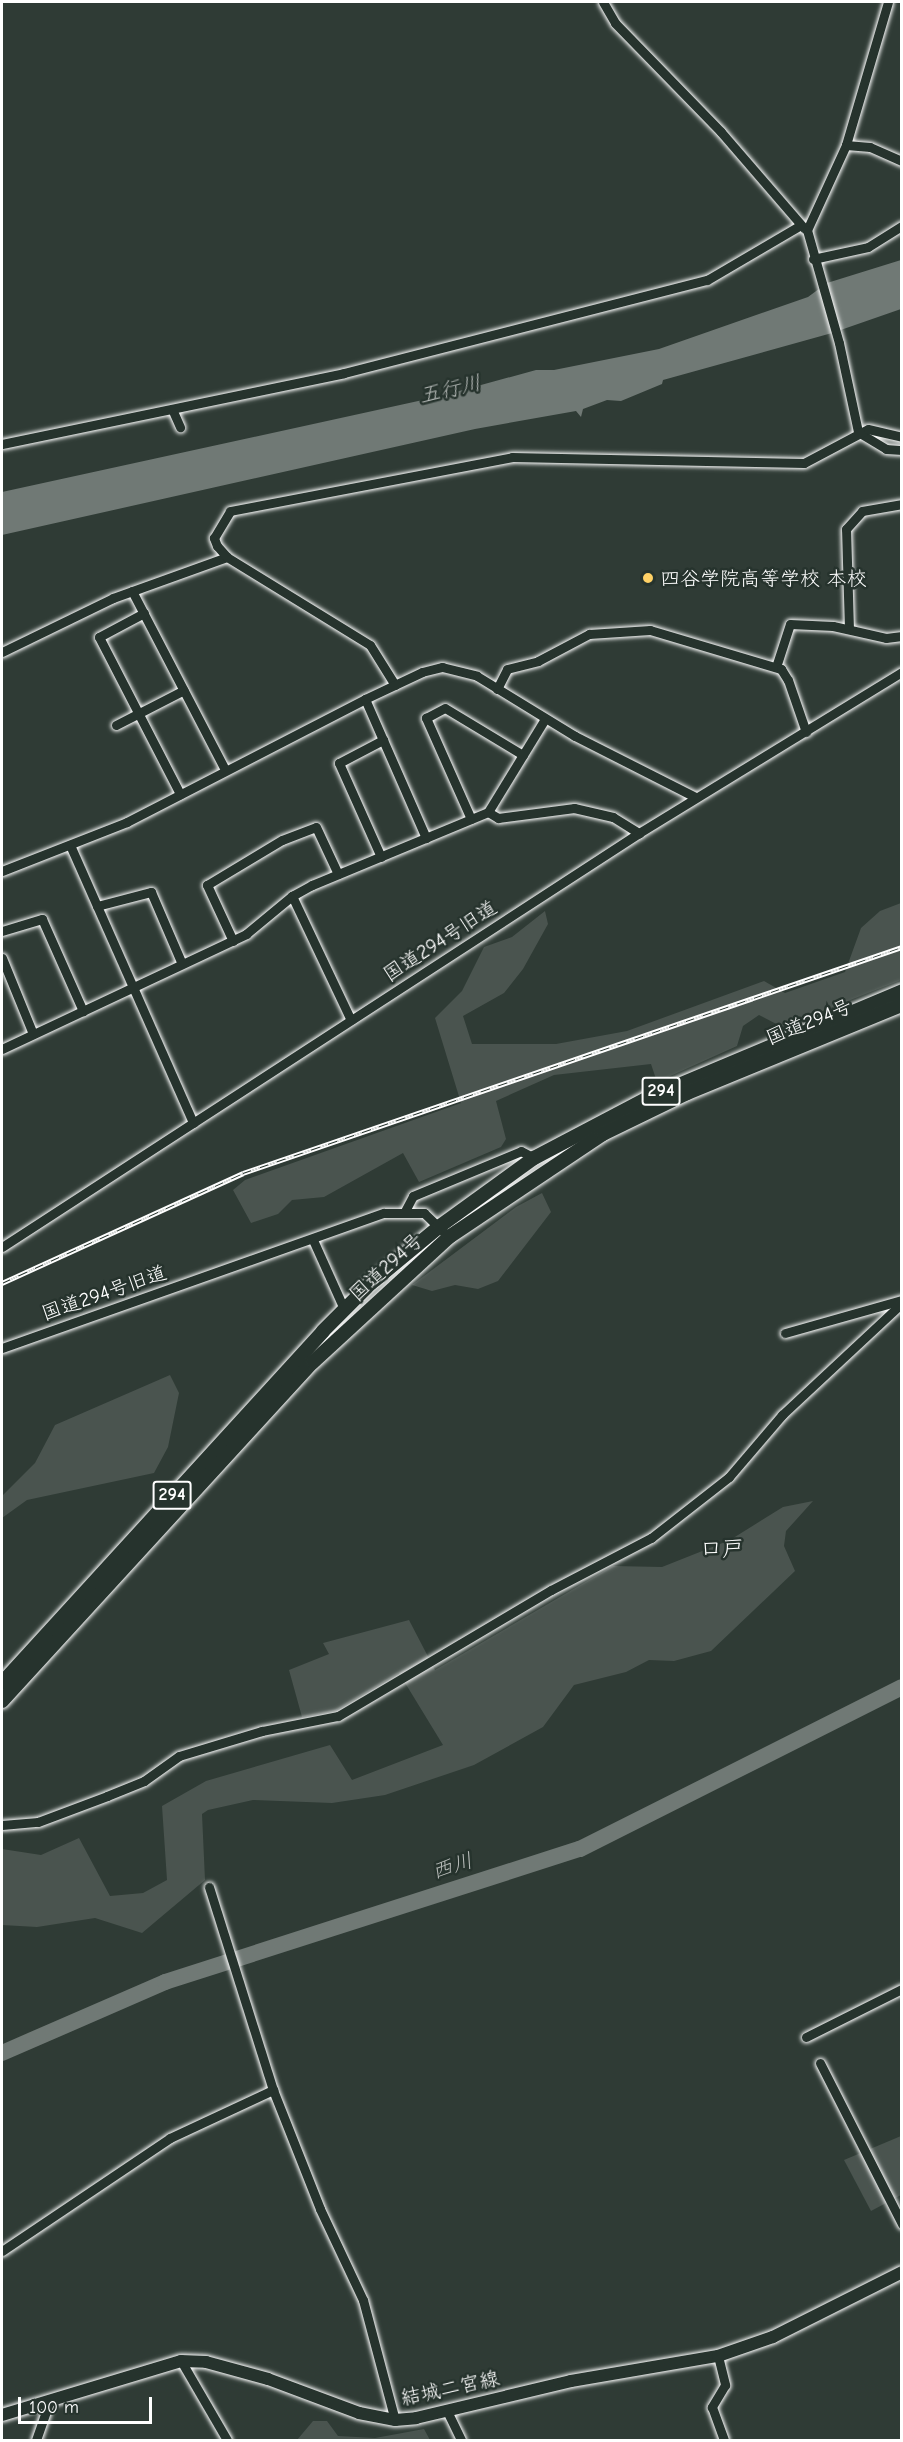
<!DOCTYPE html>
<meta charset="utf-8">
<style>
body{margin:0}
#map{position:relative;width:903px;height:2442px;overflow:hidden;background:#2f3b35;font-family:"Comic Neue","Klee One",sans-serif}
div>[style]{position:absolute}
.green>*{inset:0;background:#4a544f}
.water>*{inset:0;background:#707975}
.river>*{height:16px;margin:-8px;padding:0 8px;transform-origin:8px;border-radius:8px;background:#707975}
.roads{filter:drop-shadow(0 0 2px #fff) drop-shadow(0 0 2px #fff)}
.minor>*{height:9px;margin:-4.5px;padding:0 4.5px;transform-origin:4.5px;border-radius:4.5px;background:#26332d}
.major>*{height:12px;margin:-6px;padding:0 6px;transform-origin:6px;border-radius:6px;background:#26332d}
.highway>*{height:14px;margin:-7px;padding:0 7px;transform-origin:7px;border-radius:7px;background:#26332d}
.rail>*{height:5px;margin-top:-2.5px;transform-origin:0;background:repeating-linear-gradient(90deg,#26332d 0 9px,#fff 0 18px);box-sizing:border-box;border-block:2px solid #fff}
.dots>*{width:16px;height:16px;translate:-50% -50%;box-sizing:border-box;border:3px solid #26332d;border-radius:50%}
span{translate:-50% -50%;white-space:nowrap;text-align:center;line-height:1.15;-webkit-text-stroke:5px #26332d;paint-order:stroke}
.shield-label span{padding:2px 4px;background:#26332d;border:2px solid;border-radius:4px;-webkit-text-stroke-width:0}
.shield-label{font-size:18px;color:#fff;font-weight:700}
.poi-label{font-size:20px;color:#fff}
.left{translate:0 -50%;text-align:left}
.street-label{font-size:20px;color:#fff}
.water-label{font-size:21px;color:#b8bcba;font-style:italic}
.quarter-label{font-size:22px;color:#fff}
.frame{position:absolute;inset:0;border:3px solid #fff;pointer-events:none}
.scale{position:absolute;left:18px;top:2397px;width:134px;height:27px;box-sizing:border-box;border:3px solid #fff;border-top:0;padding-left:8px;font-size:18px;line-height:21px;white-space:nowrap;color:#fff;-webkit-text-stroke:4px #26332d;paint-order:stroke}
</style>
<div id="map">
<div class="green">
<div style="clip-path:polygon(901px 903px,901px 980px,782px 1027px,759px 1015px,743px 1026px,737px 1046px,657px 1082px,651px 1064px,554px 1075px,496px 1101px,506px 1139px,501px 1147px,419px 1182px,403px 1153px,324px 1197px,292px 1200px,278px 1214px,251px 1223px,233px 1190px,245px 1180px,461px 1103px,435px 1018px,462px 991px,484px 947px,512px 937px,545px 911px,548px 924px,523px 969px,504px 993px,463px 1016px,472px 1044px,556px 1044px,627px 1031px,764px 981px,785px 993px,845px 972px,861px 928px,880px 911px)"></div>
<div style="clip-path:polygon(542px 1193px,551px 1212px,498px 1281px,478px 1289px,455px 1285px,432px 1291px,412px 1285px,516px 1207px)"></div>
<div style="clip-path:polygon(170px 1375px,179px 1393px,168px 1447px,154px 1473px,27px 1500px,2px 1518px,2px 1496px,35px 1463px,55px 1425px)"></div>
<div style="clip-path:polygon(813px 1501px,786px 1531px,784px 1546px,795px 1571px,711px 1651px,674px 1661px,649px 1660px,626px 1672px,574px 1685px,543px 1727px,474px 1765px,385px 1795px,332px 1803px,253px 1800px,208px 1810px,202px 1814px,205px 1880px,142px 1933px,95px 1918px,37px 1927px,2px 1925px,2px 1849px,41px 1855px,79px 1838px,110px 1896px,143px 1893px,167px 1880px,162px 1806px,206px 1781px,330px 1745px,352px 1780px,443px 1745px,399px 1673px,335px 1711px,302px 1717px,289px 1670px,329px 1654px,323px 1643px,409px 1620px,435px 1670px,613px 1566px,662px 1567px,730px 1540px,783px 1507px)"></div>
<div style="clip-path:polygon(901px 2136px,901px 2195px,871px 2211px,844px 2160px)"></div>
<div style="clip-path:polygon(313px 2421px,327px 2421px,338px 2436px,375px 2438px,424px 2429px,430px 2440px,297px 2440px)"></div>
</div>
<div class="water">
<div style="clip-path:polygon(901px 260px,901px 309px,832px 333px,663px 380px,662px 384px,621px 401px,607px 400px,583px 409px,581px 417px,576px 411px,475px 429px,2px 535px,2px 492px,441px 396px,536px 370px,554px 370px,659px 349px,808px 297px,827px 283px)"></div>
</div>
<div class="river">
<div style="left:2px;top:2053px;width:178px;rotate:-23.5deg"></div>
<div style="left:165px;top:1982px;width:436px;rotate:-17.8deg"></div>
<div style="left:580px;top:1849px;width:360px;rotate:-26.7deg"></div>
</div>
<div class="roads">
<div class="minor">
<div style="left:603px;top:2px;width:24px;rotate:60deg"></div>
<div style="left:615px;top:23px;width:152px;rotate:45.8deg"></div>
<div style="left:721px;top:132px;width:127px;rotate:49.2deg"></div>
<div style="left:888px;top:2px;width:149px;rotate:106.4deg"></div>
<div style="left:846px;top:145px;width:94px;rotate:114.6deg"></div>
<div style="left:807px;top:230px;width:117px;rotate:74.2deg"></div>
<div style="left:839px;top:343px;width:91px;rotate:77.9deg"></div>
<div style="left:858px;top:432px;width:33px;rotate:31deg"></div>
<div style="left:886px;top:449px;width:16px;rotate:4deg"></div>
<div style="left:846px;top:145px;width:24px;rotate:5deg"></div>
<div style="left:870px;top:147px;width:35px;rotate:24deg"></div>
<div style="left:813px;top:259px;width:56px;rotate:-12.3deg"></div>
<div style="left:868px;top:247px;width:40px;rotate:-32deg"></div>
<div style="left:172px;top:409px;width:20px;rotate:66deg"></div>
<div style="left:2px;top:444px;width:349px;rotate:-11.7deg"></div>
<div style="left:344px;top:373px;width:375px;rotate:-14.4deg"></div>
<div style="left:707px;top:280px;width:107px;rotate:-30.4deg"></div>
<div style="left:132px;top:591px;width:202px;rotate:62.5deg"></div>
<div style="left:144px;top:613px;width:51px;rotate:151.9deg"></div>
<div style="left:99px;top:637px;width:177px;rotate:62.7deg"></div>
<div style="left:849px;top:629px;width:100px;rotate:-91.7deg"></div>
<div style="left:846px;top:529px;width:24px;rotate:-48deg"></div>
<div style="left:862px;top:511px;width:41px;rotate:-9.9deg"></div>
<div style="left:2px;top:652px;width:123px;rotate:-25.9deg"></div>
<div style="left:113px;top:598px;width:121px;rotate:-19.8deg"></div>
<div style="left:776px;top:667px;width:45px;rotate:-72deg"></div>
<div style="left:790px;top:624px;width:43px;rotate:2.7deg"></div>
<div style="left:833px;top:626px;width:54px;rotate:12.8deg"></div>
<div style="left:886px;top:638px;width:16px;rotate:-7deg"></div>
<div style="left:395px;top:685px;width:47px;rotate:-122deg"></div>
<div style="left:370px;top:645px;width:168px;rotate:-148.4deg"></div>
<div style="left:227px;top:557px;width:15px;rotate:-132deg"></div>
<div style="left:217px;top:546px;width:9px;rotate:-111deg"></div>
<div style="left:214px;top:538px;width:31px;rotate:-59deg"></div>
<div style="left:230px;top:511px;width:287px;rotate:-10.8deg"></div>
<div style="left:512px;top:457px;width:292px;rotate:1.2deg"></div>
<div style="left:804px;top:463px;width:72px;rotate:-28deg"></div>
<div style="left:868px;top:429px;width:35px;rotate:13deg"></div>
<div style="left:497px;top:689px;width:22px;rotate:-63deg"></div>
<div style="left:507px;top:669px;width:32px;rotate:-14deg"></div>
<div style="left:538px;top:661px;width:58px;rotate:-27.9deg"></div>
<div style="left:589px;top:634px;width:61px;rotate:-3.8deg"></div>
<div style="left:650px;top:630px;width:137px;rotate:16.6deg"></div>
<div style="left:781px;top:669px;width:13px;rotate:58deg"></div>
<div style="left:788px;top:680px;width:55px;rotate:70.9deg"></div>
<div style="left:365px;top:699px;width:152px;rotate:66.3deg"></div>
<div style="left:116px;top:725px;width:76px;rotate:-27.2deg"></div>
<div style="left:488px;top:812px;width:12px;rotate:31deg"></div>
<div style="left:498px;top:818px;width:77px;rotate:-7.5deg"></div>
<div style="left:574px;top:808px;width:40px;rotate:13deg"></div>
<div style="left:613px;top:817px;width:31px;rotate:32deg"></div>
<div style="left:471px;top:819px;width:111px;rotate:-114deg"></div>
<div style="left:426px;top:718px;width:21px;rotate:-28deg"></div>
<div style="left:445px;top:708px;width:91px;rotate:31.1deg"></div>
<div style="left:70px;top:845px;width:304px;rotate:66.1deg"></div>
<div style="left:381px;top:857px;width:103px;rotate:-114.1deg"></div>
<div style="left:339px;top:763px;width:50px;rotate:-27.6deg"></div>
<div style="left:2px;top:871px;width:134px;rotate:-21.4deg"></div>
<div style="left:127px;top:822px;width:268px;rotate:-27.3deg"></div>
<div style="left:365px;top:699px;width:63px;rotate:-25.3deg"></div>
<div style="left:422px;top:672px;width:21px;rotate:-14deg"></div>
<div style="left:442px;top:667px;width:36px;rotate:14deg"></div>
<div style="left:477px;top:676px;width:115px;rotate:31.5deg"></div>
<div style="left:575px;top:736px;width:135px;rotate:26.9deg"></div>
<div style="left:292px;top:896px;width:137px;rotate:64.6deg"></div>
<div style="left:97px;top:906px;width:56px;rotate:-14.5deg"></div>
<div style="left:151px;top:892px;width:78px;rotate:66.7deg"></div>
<div style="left:2px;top:931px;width:42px;rotate:-16.7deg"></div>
<div style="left:42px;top:919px;width:101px;rotate:66deg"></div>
<div style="left:233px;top:941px;width:62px;rotate:-114.9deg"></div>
<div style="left:207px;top:885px;width:87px;rotate:-31deg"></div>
<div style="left:282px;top:840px;width:36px;rotate:-21deg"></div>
<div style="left:316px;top:827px;width:52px;rotate:64.9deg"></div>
<div style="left:2px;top:958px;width:82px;rotate:67.8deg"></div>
<div style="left:2px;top:1049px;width:270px;rotate:-25.2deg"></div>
<div style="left:246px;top:934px;width:60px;rotate:-39.6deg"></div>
<div style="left:292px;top:896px;width:23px;rotate:-29deg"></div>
<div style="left:312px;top:885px;width:191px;rotate:-22.5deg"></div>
<div style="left:488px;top:812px;width:109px;rotate:-58.5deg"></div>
<div style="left:405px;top:1211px;width:17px;rotate:-62deg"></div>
<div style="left:413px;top:1196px;width:117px;rotate:-22.6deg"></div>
<div style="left:521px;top:1151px;width:15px;rotate:28deg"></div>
<div style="left:313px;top:1240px;width:76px;rotate:65.8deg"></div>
<div style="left:2px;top:1247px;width:760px;rotate:-33.02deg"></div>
<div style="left:639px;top:833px;width:308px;rotate:-31.5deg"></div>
<div style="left:785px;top:1333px;width:122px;rotate:-15.8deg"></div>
<div style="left:2px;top:1348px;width:405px;rotate:-19.5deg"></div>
<div style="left:384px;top:1213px;width:40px"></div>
<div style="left:424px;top:1213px;width:35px;rotate:44deg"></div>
<div style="left:2px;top:1825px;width:36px;rotate:-5deg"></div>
<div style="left:38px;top:1822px;width:74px;rotate:-20.6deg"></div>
<div style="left:107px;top:1796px;width:40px;rotate:-22deg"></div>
<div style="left:144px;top:1781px;width:43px;rotate:-35.5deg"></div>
<div style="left:179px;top:1756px;width:87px;rotate:-16.8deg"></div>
<div style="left:262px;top:1731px;width:77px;rotate:-11.2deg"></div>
<div style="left:338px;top:1716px;width:247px;rotate:-30.6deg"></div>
<div style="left:551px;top:1590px;width:113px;rotate:-27.5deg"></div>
<div style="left:651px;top:1538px;width:99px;rotate:-38deg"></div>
<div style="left:729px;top:1477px;width:82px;rotate:-49.5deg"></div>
<div style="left:782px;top:1415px;width:164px;rotate:-43deg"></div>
<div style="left:209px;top:1887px;width:213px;rotate:72.5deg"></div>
<div style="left:273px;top:2090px;width:128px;rotate:68.4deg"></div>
<div style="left:320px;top:2209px;width:101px;rotate:64.7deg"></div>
<div style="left:363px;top:2300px;width:124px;rotate:75.1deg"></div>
<div style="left:806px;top:2037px;width:107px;rotate:-26.6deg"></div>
<div style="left:820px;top:2063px;width:181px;rotate:63deg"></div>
<div style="left:2px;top:2251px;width:202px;rotate:-33.9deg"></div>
<div style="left:170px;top:2138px;width:114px;rotate:-25deg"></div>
<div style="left:718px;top:2356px;width:30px;rotate:76deg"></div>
<div style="left:725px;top:2385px;width:26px;rotate:121deg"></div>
<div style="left:712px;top:2407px;width:35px;rotate:70deg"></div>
<div style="left:181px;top:2361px;width:91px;rotate:59.8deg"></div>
<div style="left:447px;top:2411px;width:32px;rotate:64deg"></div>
<div style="left:36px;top:2440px;width:42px;rotate:-70.7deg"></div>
</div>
<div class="major">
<div style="left:2px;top:2415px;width:187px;rotate:-16.8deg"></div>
<div style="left:181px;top:2361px;width:25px;rotate:2deg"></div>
<div style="left:206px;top:2362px;width:64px;rotate:15.3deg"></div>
<div style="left:268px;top:2379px;width:97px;rotate:20.5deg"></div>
<div style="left:359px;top:2413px;width:37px;rotate:11deg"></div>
<div style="left:395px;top:2420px;width:21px;rotate:-5deg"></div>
<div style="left:416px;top:2418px;width:159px;rotate:-13.4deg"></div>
<div style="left:571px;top:2381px;width:149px;rotate:-9.7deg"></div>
<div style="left:718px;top:2356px;width:58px;rotate:-19.1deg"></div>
<div style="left:773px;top:2337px;width:144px;rotate:-26.7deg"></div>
</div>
<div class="highway">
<div style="left:2px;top:1683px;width:476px;rotate:-47.6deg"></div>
<div style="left:323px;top:1331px;width:68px;rotate:-45deg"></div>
<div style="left:371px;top:1283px;width:89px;rotate:-39.6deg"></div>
<div style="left:440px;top:1226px;width:116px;rotate:-35.9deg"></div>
<div style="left:534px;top:1158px;width:129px;rotate:-27.8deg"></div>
<div style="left:648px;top:1098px;width:276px;rotate:-22.8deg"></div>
<div style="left:2px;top:1701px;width:460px;rotate:-47.5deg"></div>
<div style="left:313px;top:1362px;width:185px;rotate:-42.6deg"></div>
<div style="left:449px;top:1237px;width:185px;rotate:-33.8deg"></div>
<div style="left:603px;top:1134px;width:93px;rotate:-26deg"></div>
<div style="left:687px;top:1093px;width:232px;rotate:-22.3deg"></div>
</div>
</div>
<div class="rail">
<div style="left:2px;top:1283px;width:265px;rotate:-24.5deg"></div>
<div style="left:243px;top:1173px;width:697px;rotate:-18.93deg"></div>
</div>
<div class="dots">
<div style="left:648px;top:578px;background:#ffd166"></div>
</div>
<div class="shield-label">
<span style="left:661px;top:1091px">294</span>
<span style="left:172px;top:1495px">294</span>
</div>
<div class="poi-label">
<span class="left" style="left:660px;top:578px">四谷学院高等学校 本校</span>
</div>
<div class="street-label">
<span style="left:440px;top:941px;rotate:-33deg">国道294号旧道</span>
<span style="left:809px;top:1022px;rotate:-22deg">国道294号</span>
<span style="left:386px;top:1267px;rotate:-42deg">国道294号</span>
<span style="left:104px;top:1293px;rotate:-19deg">国道294号旧道</span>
<span style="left:450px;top:2388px;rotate:-12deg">結城二宮線</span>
</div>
<div class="water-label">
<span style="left:450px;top:389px;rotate:-13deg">五行川</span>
<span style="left:452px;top:1866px;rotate:-18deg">西川</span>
</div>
<div class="quarter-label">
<span style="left:722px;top:1550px">口戸</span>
</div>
<div class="frame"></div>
<div class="scale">100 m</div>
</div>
